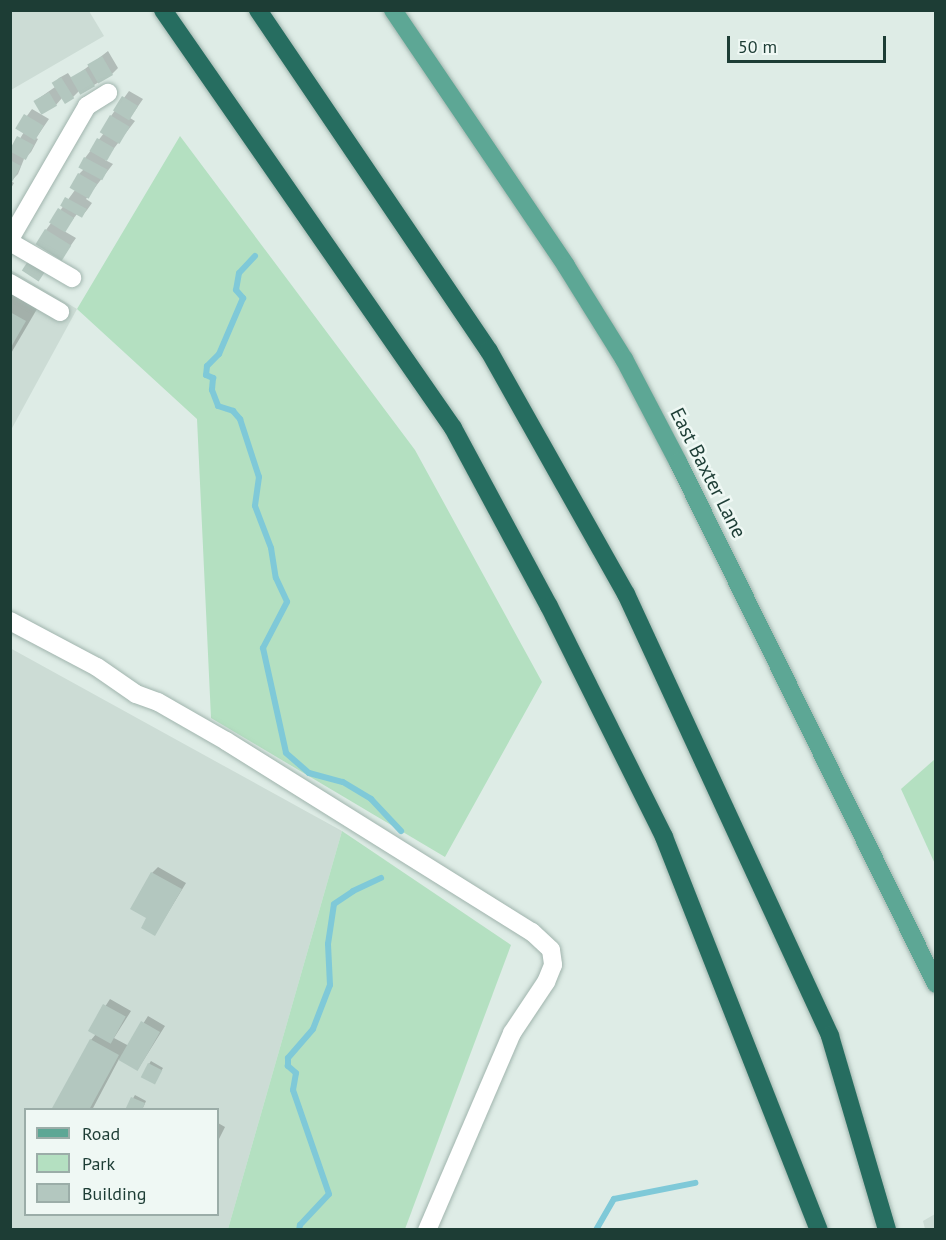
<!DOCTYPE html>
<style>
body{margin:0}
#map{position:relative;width:946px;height:1240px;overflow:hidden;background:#deece6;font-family:"PT Sans",sans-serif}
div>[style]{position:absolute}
.built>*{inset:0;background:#ccdcd5}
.green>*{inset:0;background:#b4e0c1}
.shadow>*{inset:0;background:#0003}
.stream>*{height:6px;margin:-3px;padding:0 3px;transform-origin:3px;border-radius:3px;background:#7fc9d8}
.building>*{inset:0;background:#b3c7bf;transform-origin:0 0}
.roads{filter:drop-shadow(0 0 2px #a0b4ad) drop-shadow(0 0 2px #a0b4ad)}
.minor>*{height:18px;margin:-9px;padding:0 9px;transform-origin:9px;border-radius:9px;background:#fff}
.major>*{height:18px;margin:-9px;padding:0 9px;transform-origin:9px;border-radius:9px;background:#5da795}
.highway>*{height:18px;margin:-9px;padding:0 9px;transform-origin:9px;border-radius:9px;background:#266d60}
span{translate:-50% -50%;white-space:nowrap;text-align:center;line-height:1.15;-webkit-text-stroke:5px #eff8f4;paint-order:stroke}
.street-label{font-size:20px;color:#1d3d35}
.frame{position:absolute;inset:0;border:12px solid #1d3d35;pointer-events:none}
.legend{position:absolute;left:24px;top:1108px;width:195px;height:108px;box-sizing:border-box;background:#eff8f4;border:2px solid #9bada8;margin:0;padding:8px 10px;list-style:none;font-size:18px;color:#1d3d35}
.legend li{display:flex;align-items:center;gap:12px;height:30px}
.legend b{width:30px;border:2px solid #9bada8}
.scale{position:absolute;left:727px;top:36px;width:159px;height:27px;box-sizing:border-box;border:3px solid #1d3d35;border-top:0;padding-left:8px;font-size:18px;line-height:21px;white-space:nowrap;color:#1d3d35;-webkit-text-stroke:4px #eff8f4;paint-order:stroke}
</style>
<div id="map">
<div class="built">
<div style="clip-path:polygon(11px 10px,89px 11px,104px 36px,11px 90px)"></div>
<div style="clip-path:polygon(11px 270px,77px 309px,11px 430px)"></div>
<div style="clip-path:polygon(evenodd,10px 648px,342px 831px,228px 1229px,11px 1229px,10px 648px,26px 1110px,218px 1110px,218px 1214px,26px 1214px,26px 1110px)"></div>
<div style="clip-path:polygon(935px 1214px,935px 1229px,925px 1229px,923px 1221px)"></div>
</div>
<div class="green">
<div style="clip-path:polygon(180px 136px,415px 450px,542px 682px,445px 857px,211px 718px,197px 419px,77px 309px)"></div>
<div style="clip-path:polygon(935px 759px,935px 864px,901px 789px)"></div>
<div style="clip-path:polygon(342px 831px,511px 945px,405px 1229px,228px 1229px)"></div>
</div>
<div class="shadow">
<div style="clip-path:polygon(108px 51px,118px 68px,112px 74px,81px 93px,80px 90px,73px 97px,62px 98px,56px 105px,35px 101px,55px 87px,54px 84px,59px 78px,68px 73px,72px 79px)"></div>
<div style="clip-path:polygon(129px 91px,143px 99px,130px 118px,135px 121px,105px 160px,113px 164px,86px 199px,92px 203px,87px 210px,82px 216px,77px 214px,64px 231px,76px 238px,62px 258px,46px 230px,75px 190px,79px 174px,85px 168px,85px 158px,104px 133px,111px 116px)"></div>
<div style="clip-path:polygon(32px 109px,49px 119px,36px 138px,38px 139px,31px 152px,24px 159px,18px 174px,11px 181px,14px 183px,10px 190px,10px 155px,24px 132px,18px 128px)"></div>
<div style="clip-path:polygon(10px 293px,37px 309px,10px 355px)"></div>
<div style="clip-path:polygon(158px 867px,186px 883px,155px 934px,148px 918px,152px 873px)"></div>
<div style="clip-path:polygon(110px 999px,131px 1011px,114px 1038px,129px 1046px,148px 1016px,165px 1026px,138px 1069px,119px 1059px,92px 1110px,55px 1110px,91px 1040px,96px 1034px,90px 1030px)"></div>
<div style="clip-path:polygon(151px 1061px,163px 1068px,154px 1083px,149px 1064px)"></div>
<div style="clip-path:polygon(135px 1095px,146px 1101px,142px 1110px,126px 1110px)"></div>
<div style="clip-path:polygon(218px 1123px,225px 1127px,218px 1141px)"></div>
</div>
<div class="stream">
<div style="left:255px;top:256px;width:23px;rotate:133deg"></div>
<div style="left:239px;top:273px;width:17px;rotate:100deg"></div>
<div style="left:236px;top:290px;width:11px;rotate:49deg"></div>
<div style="left:243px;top:298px;width:61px;rotate:113.2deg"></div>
<div style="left:219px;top:354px;width:17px;rotate:135deg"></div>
<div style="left:207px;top:366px;width:9px;rotate:96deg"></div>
<div style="left:206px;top:375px;width:8px;rotate:23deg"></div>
<div style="left:213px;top:378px;width:12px;rotate:95deg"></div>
<div style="left:212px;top:390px;width:17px;rotate:69deg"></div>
<div style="left:218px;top:406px;width:16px;rotate:18deg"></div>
<div style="left:233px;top:411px;width:11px;rotate:49deg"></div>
<div style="left:240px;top:419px;width:61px;rotate:71.9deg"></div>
<div style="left:259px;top:477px;width:29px;rotate:98deg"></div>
<div style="left:255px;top:506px;width:45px;rotate:69.1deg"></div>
<div style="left:271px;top:548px;width:30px;rotate:81deg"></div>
<div style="left:276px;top:578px;width:26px;rotate:65deg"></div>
<div style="left:287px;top:602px;width:52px;rotate:117.6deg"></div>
<div style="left:263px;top:648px;width:107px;rotate:77.6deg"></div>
<div style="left:286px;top:753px;width:30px;rotate:41deg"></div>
<div style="left:309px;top:773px;width:35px;rotate:15deg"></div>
<div style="left:343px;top:782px;width:33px;rotate:31deg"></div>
<div style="left:371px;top:799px;width:44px;rotate:46.8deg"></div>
<div style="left:299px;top:1230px;width:5px;rotate:-79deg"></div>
<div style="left:300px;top:1225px;width:42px;rotate:-46.9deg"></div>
<div style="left:329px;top:1194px;width:110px;rotate:-109.1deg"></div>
<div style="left:293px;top:1090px;width:17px;rotate:-80deg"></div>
<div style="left:296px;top:1073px;width:11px;rotate:-139deg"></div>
<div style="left:288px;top:1066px;width:8px;rotate:-90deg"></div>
<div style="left:288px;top:1058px;width:38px;rotate:-49deg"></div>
<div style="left:313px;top:1029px;width:47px;rotate:-68.9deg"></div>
<div style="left:330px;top:985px;width:41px;rotate:-92.8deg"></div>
<div style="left:328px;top:944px;width:40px;rotate:-81.5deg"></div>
<div style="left:334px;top:904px;width:23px;rotate:-34deg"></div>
<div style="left:353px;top:891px;width:31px;rotate:-25deg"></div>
<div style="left:596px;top:1230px;width:36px;rotate:-60deg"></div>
<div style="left:614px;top:1199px;width:83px;rotate:-11.2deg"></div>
</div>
<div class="building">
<div style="left:102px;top:56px;width:22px;height:17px;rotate:60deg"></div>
<div style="left:85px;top:69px;width:20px;height:17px;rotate:60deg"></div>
<div style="left:61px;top:77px;width:25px;height:11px;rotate:58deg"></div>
<div style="left:49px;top:92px;width:16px;height:18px;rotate:60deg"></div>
<div style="left:122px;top:96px;width:19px;height:17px;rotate:32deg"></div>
<div style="left:24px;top:114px;width:23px;height:17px;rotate:31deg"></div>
<div style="left:110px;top:115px;width:23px;height:20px;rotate:31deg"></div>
<div style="left:17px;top:136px;width:19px;height:17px;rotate:28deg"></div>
<div style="left:97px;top:138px;width:20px;height:15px;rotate:30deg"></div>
<div style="left:84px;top:157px;width:27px;height:12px;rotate:28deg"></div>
<div style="clip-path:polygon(10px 160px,21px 166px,12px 182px,10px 181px)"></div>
<div style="left:78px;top:173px;width:22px;height:17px;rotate:30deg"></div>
<div style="left:65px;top:197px;width:25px;height:10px;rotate:29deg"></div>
<div style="left:58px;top:208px;width:19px;height:17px;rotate:32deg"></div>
<div style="left:45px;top:229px;width:31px;height:18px;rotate:32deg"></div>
<div style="left:30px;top:258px;width:20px;height:15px;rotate:33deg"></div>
<div style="clip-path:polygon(10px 312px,26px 321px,10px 349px)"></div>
<div style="clip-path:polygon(151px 872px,182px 889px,155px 936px,141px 928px,146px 918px,130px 909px)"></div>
<div style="left:103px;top:1004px;width:26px;height:31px;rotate:29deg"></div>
<div style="left:141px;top:1021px;width:22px;height:45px;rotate:30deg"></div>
<div style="clip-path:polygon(90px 1039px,119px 1055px,89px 1110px,51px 1110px)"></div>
<div style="left:148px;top:1063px;width:16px;height:16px;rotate:27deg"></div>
<div style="clip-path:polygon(131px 1097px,145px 1103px,142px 1110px,125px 1110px)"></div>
</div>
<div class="roads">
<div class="minor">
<div style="left:10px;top:239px;width:154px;rotate:-59.9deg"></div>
<div style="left:87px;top:106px;width:25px;rotate:-32deg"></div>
<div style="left:10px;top:242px;width:72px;rotate:30.1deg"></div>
<div style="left:10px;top:283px;width:58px;rotate:30.1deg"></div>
<div style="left:10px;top:621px;width:98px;rotate:27.9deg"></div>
<div style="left:97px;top:667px;width:47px;rotate:34.7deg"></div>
<div style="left:136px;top:694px;width:23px;rotate:20deg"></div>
<div style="left:158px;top:702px;width:78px;rotate:29.8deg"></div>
<div style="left:226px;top:741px;width:361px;rotate:32deg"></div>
<div style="left:532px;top:932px;width:26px;rotate:43deg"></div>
<div style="left:551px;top:950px;width:15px;rotate:82deg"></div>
<div style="left:553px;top:965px;width:18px;rotate:112deg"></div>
<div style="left:546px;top:982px;width:61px;rotate:123.7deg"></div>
<div style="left:512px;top:1033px;width:215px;rotate:113.3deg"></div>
</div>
<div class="major">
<div style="left:393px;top:10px;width:309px;rotate:55.9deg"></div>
<div style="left:566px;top:266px;width:110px;rotate:58.1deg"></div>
<div style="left:624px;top:359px;width:116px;rotate:62.3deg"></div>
<div style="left:678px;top:462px;width:582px;rotate:63.7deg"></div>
</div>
<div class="highway">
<div style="left:163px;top:10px;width:509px;rotate:55.25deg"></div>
<div style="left:453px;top:428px;width:202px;rotate:61.7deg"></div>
<div style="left:549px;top:606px;width:258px;rotate:63.5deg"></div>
<div style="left:664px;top:837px;width:422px;rotate:68.5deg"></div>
<div style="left:258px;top:10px;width:412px;rotate:55.9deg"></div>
<div style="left:489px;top:351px;width:279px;rotate:60.6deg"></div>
<div style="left:626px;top:594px;width:487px;rotate:65.2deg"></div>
<div style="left:830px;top:1036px;width:202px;rotate:73.6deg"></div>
</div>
</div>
<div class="street-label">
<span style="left:708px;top:473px;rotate:63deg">East Baxter Lane</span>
</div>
<div class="frame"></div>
<ul class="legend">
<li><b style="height:8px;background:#5da795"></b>Road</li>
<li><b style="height:16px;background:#b4e0c1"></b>Park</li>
<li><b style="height:16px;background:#b3c7bf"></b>Building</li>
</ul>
<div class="scale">50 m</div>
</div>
